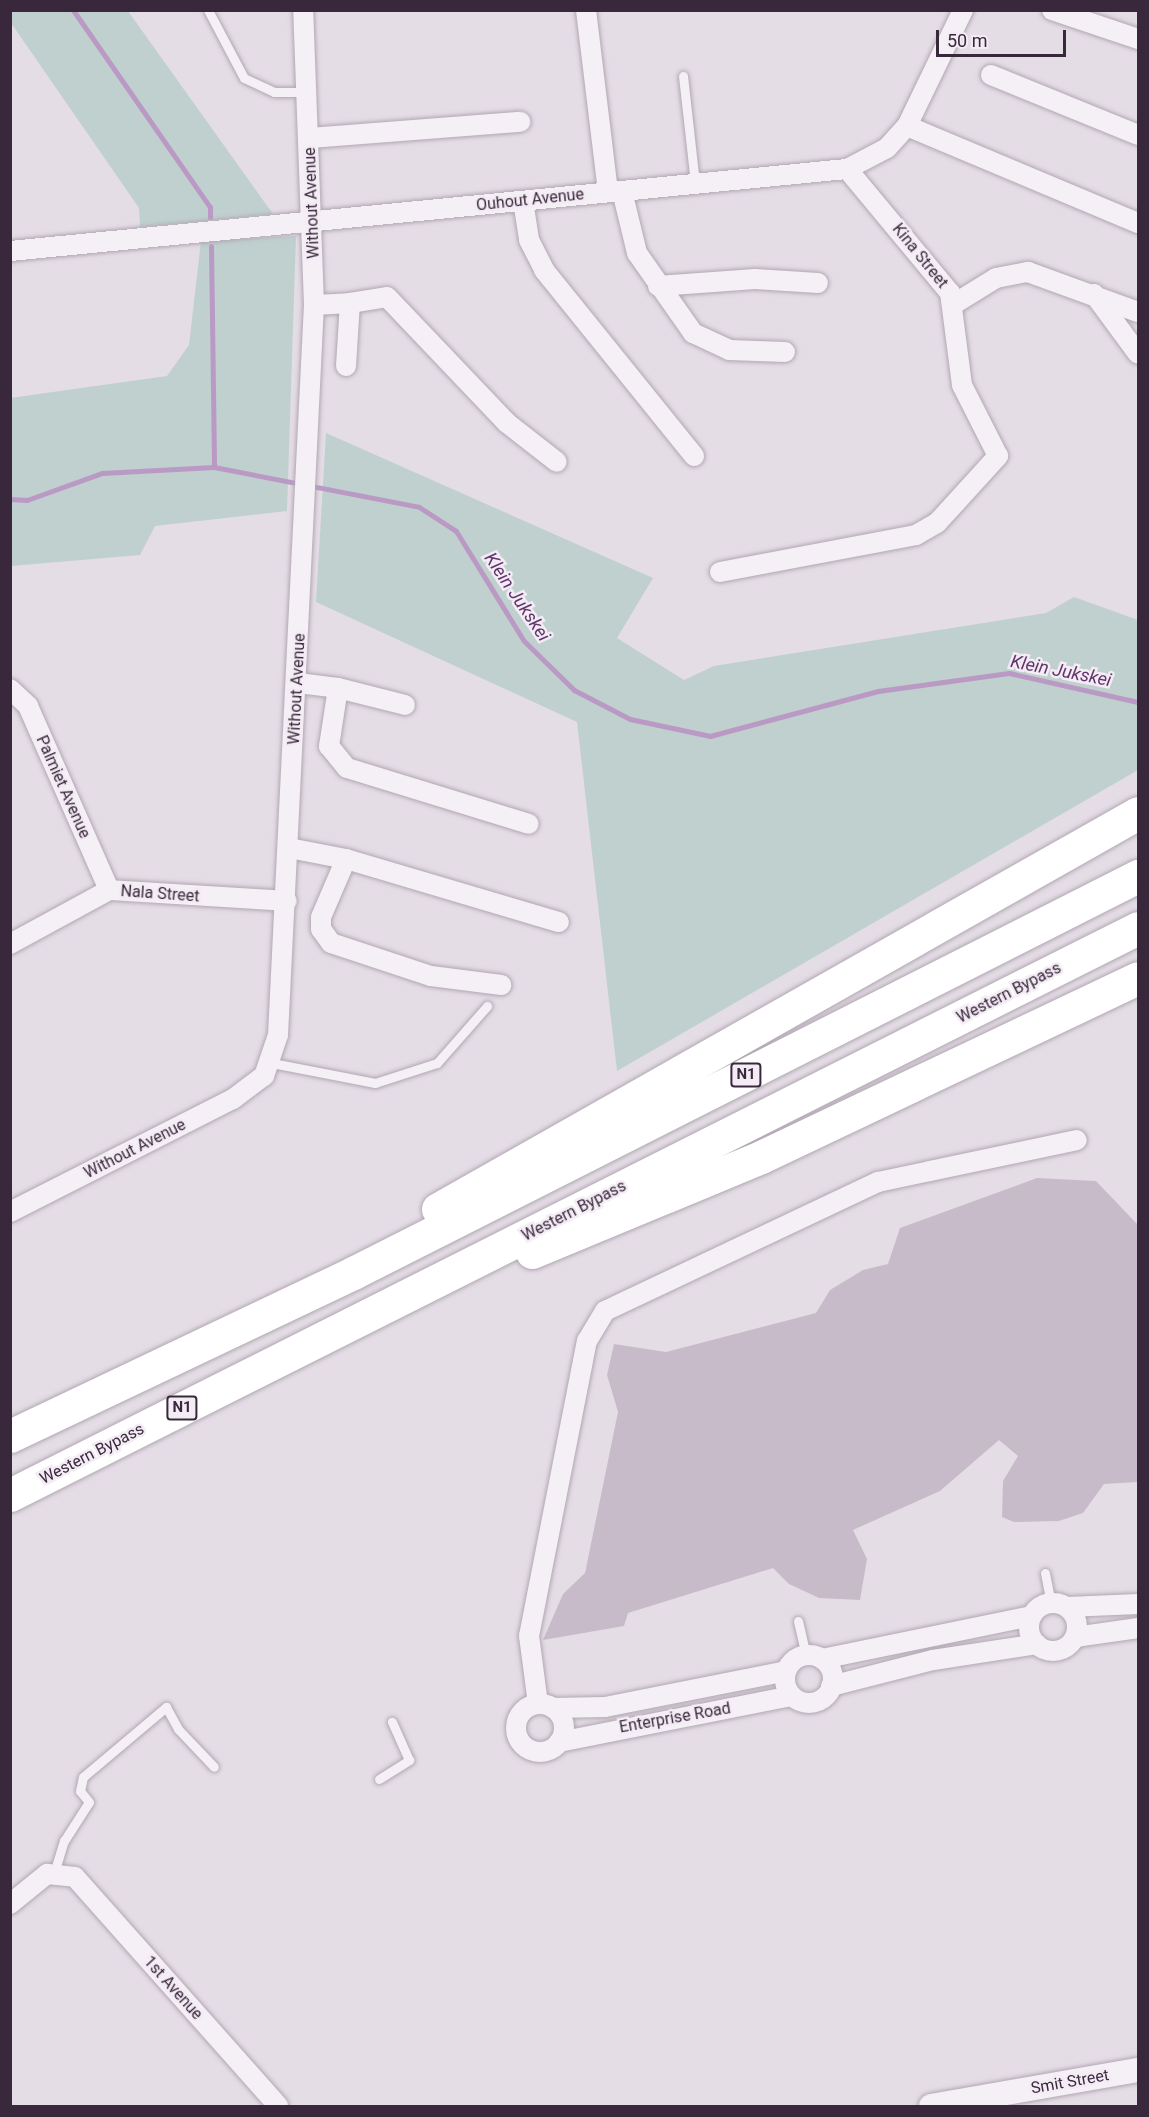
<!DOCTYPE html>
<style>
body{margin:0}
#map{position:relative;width:1149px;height:2117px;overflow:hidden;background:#e5dde6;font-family:Roboto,sans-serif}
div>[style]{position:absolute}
.green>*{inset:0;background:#bfd0cf}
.stream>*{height:5px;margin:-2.5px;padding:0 2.5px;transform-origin:2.5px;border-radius:2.5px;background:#ba9ac4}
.building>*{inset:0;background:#c7bbc9}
.roads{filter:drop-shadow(0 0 2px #b1a7b3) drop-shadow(0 0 2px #b1a7b3)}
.service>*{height:9px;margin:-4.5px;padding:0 4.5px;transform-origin:4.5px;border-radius:4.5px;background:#f4f0f5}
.minor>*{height:20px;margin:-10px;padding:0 10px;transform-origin:10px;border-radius:10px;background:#f4f0f5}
.minor>.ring{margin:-10px;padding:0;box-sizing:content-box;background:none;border:20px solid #f4f0f5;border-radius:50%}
.tertiary>*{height:24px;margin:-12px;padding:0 12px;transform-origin:12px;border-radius:12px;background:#f4f0f5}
.motorway>*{height:33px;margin:-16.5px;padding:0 16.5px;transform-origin:16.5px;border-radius:16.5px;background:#fff}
span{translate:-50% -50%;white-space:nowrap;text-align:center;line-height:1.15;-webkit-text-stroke:5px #f3ecf4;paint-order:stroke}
.shield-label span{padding:2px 4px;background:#f3ecf4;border:2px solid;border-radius:4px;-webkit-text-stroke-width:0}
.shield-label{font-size:15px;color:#39283c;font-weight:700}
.street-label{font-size:16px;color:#39283c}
.water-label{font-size:18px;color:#62346d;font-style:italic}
.frame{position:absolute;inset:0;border:12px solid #39283c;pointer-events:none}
.scale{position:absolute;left:936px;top:30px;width:130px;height:27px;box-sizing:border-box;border:3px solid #39283c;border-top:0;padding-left:8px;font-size:18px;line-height:21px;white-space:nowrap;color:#39283c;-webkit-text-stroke:4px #f3ecf4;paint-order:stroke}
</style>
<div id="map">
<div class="green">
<div style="clip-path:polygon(10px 11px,128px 11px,273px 214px,140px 227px,139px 208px,11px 23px)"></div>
<div style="clip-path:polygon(296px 236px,287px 511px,155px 526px,140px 555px,11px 566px,10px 398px,167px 376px,189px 345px,201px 241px)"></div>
<div style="clip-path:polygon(326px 433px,653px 578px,617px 638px,684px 680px,714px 666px,1046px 613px,1074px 597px,1138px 620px,1138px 770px,617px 1071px,577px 722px,316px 602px)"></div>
</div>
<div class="stream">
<div style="left:73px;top:10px;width:240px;rotate:55.2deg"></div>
<div style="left:210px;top:207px;width:10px;rotate:90deg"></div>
<div style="left:211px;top:246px;width:221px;rotate:89.2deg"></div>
<div style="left:10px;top:499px;width:17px;rotate:3deg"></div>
<div style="left:27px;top:500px;width:80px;rotate:-19.8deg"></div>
<div style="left:102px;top:473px;width:112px;rotate:-3.1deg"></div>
<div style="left:214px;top:467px;width:209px;rotate:11deg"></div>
<div style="left:419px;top:507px;width:44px;rotate:33deg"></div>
<div style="left:456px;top:531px;width:129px;rotate:58.3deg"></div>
<div style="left:524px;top:641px;width:70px;rotate:44.4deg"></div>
<div style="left:574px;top:690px;width:63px;rotate:27.4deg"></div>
<div style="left:630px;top:719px;width:82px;rotate:12deg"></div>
<div style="left:710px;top:736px;width:174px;rotate:-15deg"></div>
<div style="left:878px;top:691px;width:132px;rotate:-7.8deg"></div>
<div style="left:1009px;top:673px;width:132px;rotate:12.7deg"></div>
</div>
<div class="building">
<div style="clip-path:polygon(1037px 1178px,1096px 1181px,1138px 1225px,1138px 1482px,1104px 1484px,1083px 1513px,1059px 1521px,1014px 1522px,1002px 1517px,1003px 1481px,1018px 1456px,999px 1440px,940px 1491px,853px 1530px,867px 1559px,860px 1600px,819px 1598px,789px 1584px,773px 1568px,628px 1613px,624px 1626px,543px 1640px,563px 1594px,585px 1573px,618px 1412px,607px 1375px,614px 1344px,666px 1352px,816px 1313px,830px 1290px,863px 1270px,888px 1264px,900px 1228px)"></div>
</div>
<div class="roads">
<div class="service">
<div style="left:208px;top:10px;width:77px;rotate:62.1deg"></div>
<div style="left:244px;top:78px;width:33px;rotate:25deg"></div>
<div style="left:274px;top:92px;width:33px"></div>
<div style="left:683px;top:76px;width:108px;rotate:83.6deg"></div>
<div style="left:272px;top:1063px;width:105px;rotate:11deg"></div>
<div style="left:375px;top:1083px;width:65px;rotate:-17.9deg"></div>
<div style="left:437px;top:1063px;width:76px;rotate:-48.7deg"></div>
<div style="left:1045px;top:1573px;width:31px;rotate:79deg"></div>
<div style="left:798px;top:1621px;width:35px;rotate:77deg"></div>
<div style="left:379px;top:1779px;width:36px;rotate:-32deg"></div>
<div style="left:409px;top:1760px;width:42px;rotate:-114.1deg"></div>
<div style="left:54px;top:1873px;width:34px;rotate:-73deg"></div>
<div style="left:64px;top:1841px;width:46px;rotate:-57.3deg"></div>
<div style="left:89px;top:1802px;width:14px;rotate:-129deg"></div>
<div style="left:80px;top:1791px;width:14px;rotate:-78deg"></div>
<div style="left:83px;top:1777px;width:109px;rotate:-40.1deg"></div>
<div style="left:166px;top:1707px;width:25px;rotate:61deg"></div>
<div style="left:178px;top:1729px;width:52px;rotate:46.5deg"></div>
</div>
<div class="minor">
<div style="left:586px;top:10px;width:183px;rotate:83.1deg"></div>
<div style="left:1052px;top:10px;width:91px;rotate:18.6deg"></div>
<div style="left:991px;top:75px;width:159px;rotate:22.2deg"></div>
<div style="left:907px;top:126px;width:251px;rotate:22.8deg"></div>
<div style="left:310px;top:138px;width:211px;rotate:-4.4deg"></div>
<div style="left:622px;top:191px;width:64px;rotate:76.4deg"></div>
<div style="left:637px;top:253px;width:98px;rotate:55deg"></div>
<div style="left:693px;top:333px;width:40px;rotate:25deg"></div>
<div style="left:729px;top:350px;width:56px;rotate:2deg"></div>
<div style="left:523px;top:201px;width:39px;rotate:81deg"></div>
<div style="left:529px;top:240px;width:34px;rotate:63deg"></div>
<div style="left:544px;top:270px;width:239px;rotate:51.1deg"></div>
<div style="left:10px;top:251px;width:841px;rotate:-5.6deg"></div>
<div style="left:847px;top:169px;width:45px;rotate:-27.7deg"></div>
<div style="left:887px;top:148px;width:30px;rotate:-48deg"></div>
<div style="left:907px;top:126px;width:129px;rotate:-64.2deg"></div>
<div style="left:658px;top:286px;width:97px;rotate:-4.1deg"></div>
<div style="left:755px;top:279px;width:63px;rotate:3.6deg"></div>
<div style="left:1094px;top:294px;width:74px;rotate:53.7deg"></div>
<div style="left:954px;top:304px;width:49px;rotate:-31.8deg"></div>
<div style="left:996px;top:278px;width:33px;rotate:-11deg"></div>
<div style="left:1028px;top:272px;width:117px;rotate:20deg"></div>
<div style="left:314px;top:305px;width:36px;rotate:-3deg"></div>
<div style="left:346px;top:366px;width:63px;rotate:-86.4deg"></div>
<div style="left:350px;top:303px;width:37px;rotate:-9deg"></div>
<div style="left:387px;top:297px;width:174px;rotate:46.4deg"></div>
<div style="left:507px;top:423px;width:63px;rotate:38deg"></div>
<div style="left:720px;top:572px;width:199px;rotate:-10.7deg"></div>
<div style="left:916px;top:535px;width:24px;rotate:-30deg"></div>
<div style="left:937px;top:523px;width:91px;rotate:-47.7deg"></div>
<div style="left:998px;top:456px;width:80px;rotate:-116.9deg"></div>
<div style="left:962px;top:385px;width:93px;rotate:-97.4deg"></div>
<div style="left:950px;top:293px;width:161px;rotate:-129.7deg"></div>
<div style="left:298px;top:683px;width:40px;rotate:7.1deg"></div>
<div style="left:338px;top:688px;width:59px;rotate:98.8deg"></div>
<div style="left:329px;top:746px;width:28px;rotate:51deg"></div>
<div style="left:347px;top:768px;width:190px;rotate:17.1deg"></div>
<div style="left:338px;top:688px;width:69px;rotate:14.2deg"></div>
<div style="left:10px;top:689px;width:25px;rotate:43deg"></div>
<div style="left:28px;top:706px;width:201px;rotate:66.2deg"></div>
<div style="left:289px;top:848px;width:58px;rotate:10.9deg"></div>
<div style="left:346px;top:859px;width:222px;rotate:16.5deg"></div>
<div style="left:346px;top:859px;width:63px;rotate:113.3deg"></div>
<div style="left:321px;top:917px;width:12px;rotate:90deg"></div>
<div style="left:321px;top:929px;width:17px;rotate:54deg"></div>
<div style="left:331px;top:943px;width:105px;rotate:18.3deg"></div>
<div style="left:431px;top:976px;width:71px;rotate:7.3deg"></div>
<div style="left:10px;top:944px;width:113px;rotate:-28.6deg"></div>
<div style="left:109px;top:890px;width:178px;rotate:3.5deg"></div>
<div style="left:10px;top:1212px;width:250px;rotate:-26.9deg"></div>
<div style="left:233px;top:1099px;width:39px;rotate:-37deg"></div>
<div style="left:264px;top:1076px;width:43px;rotate:-71.1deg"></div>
<div style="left:278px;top:1035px;width:731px;rotate:-87.18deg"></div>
<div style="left:314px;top:305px;width:295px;rotate:-92.1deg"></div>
<div class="ring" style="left:1029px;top:1603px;width:28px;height:28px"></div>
<div style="left:1067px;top:1607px;width:71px;rotate:-2.4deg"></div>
<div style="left:1075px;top:1637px;width:64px;rotate:-8.1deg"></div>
<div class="ring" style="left:785px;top:1655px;width:28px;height:28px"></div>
<div style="left:822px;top:1659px;width:214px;rotate:-11.6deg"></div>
<div style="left:831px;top:1686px;width:105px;rotate:-14.3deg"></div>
<div style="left:933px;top:1660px;width:105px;rotate:-8.7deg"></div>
<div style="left:538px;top:1704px;width:69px;rotate:-97.5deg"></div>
<div style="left:529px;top:1636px;width:301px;rotate:-78.9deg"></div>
<div style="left:587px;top:1341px;width:35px;rotate:-59deg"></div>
<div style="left:605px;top:1311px;width:302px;rotate:-25.3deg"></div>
<div style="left:878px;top:1182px;width:203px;rotate:-11.9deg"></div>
<div class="ring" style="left:516px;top:1704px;width:28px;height:28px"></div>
<div style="left:553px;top:1708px;width:52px;rotate:-1.1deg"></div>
<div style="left:605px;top:1707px;width:185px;rotate:-11.2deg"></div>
<div style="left:559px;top:1742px;width:237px;rotate:-11.2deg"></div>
<div style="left:10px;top:1904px;width:48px;rotate:-39deg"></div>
<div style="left:47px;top:1874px;width:28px;rotate:6deg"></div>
<div style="left:75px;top:1877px;width:306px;rotate:48.4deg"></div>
</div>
<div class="tertiary">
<div style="left:931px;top:2106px;width:210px;rotate:-9.9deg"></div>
</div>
<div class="motorway">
<div style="left:438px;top:1209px;width:804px;rotate:-29.5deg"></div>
<div style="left:532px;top:1252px;width:248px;rotate:-22.5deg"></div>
<div style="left:761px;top:1157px;width:417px;rotate:-25.4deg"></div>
<div style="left:10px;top:1436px;width:380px;rotate:-25.4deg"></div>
<div style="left:353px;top:1273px;width:880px;rotate:-26.83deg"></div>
<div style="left:10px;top:1495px;width:1262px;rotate:-26.69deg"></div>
</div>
</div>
<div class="shield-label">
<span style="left:746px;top:1075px">N1</span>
<span style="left:182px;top:1408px">N1</span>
</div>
<div class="street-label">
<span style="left:530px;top:200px;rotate:-6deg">Ouhout Avenue</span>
<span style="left:312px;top:203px;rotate:-92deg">Without Avenue</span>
<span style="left:920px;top:256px;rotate:51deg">Kina Street</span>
<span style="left:297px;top:689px;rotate:-87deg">Without Avenue</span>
<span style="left:63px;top:787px;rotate:66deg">Palmiet Avenue</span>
<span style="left:160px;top:894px;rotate:4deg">Nala Street</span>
<span style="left:1009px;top:993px;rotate:-27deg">Western Bypass</span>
<span style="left:135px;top:1149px;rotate:-27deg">Without Avenue</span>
<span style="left:574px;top:1211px;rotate:-27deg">Western Bypass</span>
<span style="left:92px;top:1454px;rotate:-27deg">Western Bypass</span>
<span style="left:675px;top:1718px;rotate:-10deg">Enterprise Road</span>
<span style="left:173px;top:1988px;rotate:48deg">1st Avenue</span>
<span style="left:1070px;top:2082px;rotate:-10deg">Smit Street</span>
</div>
<div class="water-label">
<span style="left:517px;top:597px;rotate:56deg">Klein Jukskei</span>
<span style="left:1061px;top:671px;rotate:11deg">Klein Jukskei</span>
</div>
<div class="frame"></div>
<div class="scale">50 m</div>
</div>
